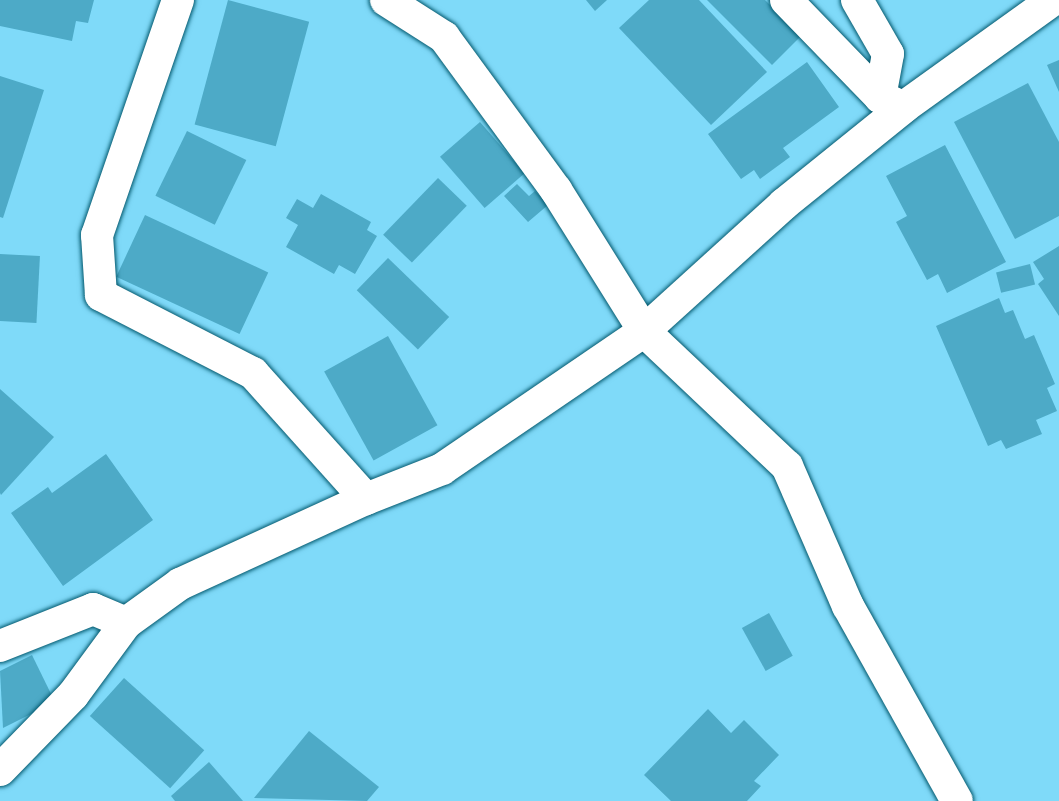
<!DOCTYPE html>
<style>
body{margin:0}
#map{position:relative;width:1059px;height:801px;overflow:hidden;background:#7fdaf9;font-family:Lora,serif}
div>[style]{position:absolute}
.building>*{inset:0;background:#4daac7;transform-origin:0 0}
.roads{filter:drop-shadow(0 0 2px #03586d) drop-shadow(0 0 2px #03586d)}
.street>*{height:32px;margin:-16px;padding:0 16px;transform-origin:16px;border-radius:16px;background:#fff}
span{translate:-50% -50%;white-space:nowrap;text-align:center;line-height:1.15;-webkit-text-stroke:4.5px #7fdaf9;paint-order:stroke}
</style>
<div id="map">
<div class="building">
<div style="clip-path:polygon(0 0,94px 0,88px 23px,76px 21px,72px 41px,0 26px)"></div>
<div style="left:228px;top:0;width:84px;height:129px;rotate:15deg"></div>
<div style="clip-path:polygon(586px 0,607px 0,595px 11px)"></div>
<div style="clip-path:polygon(649px 0,699px 0,767px 72px,711px 125px,619px 28px)"></div>
<div style="clip-path:polygon(707px 0,765px 0,801px 36px,772px 65px)"></div>
<div style="clip-path:polygon(1059px 60px,1059px 92px,1047px 65px)"></div>
<div style="clip-path:polygon(807px 62px,839px 107px,783px 148px,790px 157px,760px 179px,754px 170px,741px 179px,708px 134px)"></div>
<div style="clip-path:polygon(0 76px,44px 90px,3px 218px,0 217px)"></div>
<div style="clip-path:polygon(1028px 83px,1059px 142px,1059px 216px,1015px 239px,954px 122px)"></div>
<div style="left:480px;top:122px;width:68px;height:53px;rotate:49deg"></div>
<div style="left:187px;top:131px;width:66px;height:72px;rotate:26deg"></div>
<div style="clip-path:polygon(945px 145px,1006px 262px,947px 293px,938px 274px,927px 280px,896px 222px,907px 216px,886px 176px)"></div>
<div style="left:438px;top:178px;width:40px;height:79px;rotate:44deg"></div>
<div style="clip-path:polygon(517px 184px,529px 196px,535px 191px,548px 205px,528px 222px,504px 196px)"></div>
<div style="clip-path:polygon(321px 194px,371px 222px,367px 230px,377px 236px,355px 274px,339px 265px,334px 274px,286px 247px,298px 225px,286px 218px,297px 199px,313px 208px)"></div>
<div style="left:145px;top:215px;width:136px;height:68px;rotate:25deg"></div>
<div style="clip-path:polygon(1059px 246px,1059px 316px,1038px 284px,1044px 279px,1033px 262px)"></div>
<div style="left:0;top:254px;width:40px;height:67px;rotate:3deg"></div>
<div style="left:388px;top:258px;width:85px;height:45px;rotate:44deg"></div>
<div style="left:1030px;top:264px;width:21px;height:35px;rotate:76deg"></div>
<div style="clip-path:polygon(999px 298px,1005px 313px,1013px 310px,1025px 339px,1034px 335px,1055px 384px,1047px 388px,1057px 411px,1036px 420px,1042px 434px,1006px 449px,1001px 440px,988px 446px,936px 326px)"></div>
<div style="left:388px;top:336px;width:102px;height:73px;rotate:61deg"></div>
<div style="clip-path:polygon(0 389px,54px 437px,1px 495px,0 493px)"></div>
<div style="clip-path:polygon(106px 454px,153px 520px,63px 586px,11px 513px,48px 487px,52px 493px)"></div>
<div style="left:769px;top:613px;width:49px;height:31px;rotate:61deg"></div>
<div style="clip-path:polygon(32px 655px,55px 702px,3px 728px,0 671px)"></div>
<div style="left:124px;top:678px;width:108px;height:51px;rotate:42deg"></div>
<div style="clip-path:polygon(708px 709px,731px 733px,744px 720px,779px 755px,754px 781px,761px 786px,747px 801px,671px 801px,644px 775px)"></div>
<div style="clip-path:polygon(309px 731px,379px 787px,367px 801px,254px 798px)"></div>
<div style="clip-path:polygon(209px 762px,243px 801px,175px 801px,171px 796px)"></div>
</div>
<div class="roads">
<div class="street">
<div style="left:178px;top:0;width:249px;rotate:109deg"></div>
<div style="left:97px;top:235px;width:60px;rotate:86.2deg"></div>
<div style="left:101px;top:295px;width:171px;rotate:27.2deg"></div>
<div style="left:253px;top:373px;width:169px;rotate:48.1deg"></div>
<div style="left:386px;top:0;width:69px;rotate:32.5deg"></div>
<div style="left:444px;top:37px;width:190px;rotate:53.8deg"></div>
<div style="left:556px;top:190px;width:166px;rotate:58deg"></div>
<div style="left:644px;top:331px;width:197px;rotate:43.4deg"></div>
<div style="left:787px;top:466px;width:153px;rotate:66.5deg"></div>
<div style="left:848px;top:606px;width:223px;rotate:60.8deg"></div>
<div style="left:786px;top:0;width:135px;rotate:45.9deg"></div>
<div style="left:857px;top:0;width:62px;rotate:60.1deg"></div>
<div style="left:888px;top:54px;width:44px;rotate:100.5deg"></div>
<div style="left:880px;top:97px;width:15px;rotate:23deg"></div>
<div style="left:0;top:646px;width:100px;rotate:-21.7deg"></div>
<div style="left:93px;top:609px;width:36px;rotate:23deg"></div>
<div style="left:126px;top:623px;width:67px;rotate:-35.8deg"></div>
<div style="left:180px;top:584px;width:205px;rotate:-24.6deg"></div>
<div style="left:366px;top:499px;width:82px;rotate:-21.5deg"></div>
<div style="left:442px;top:469px;width:245px;rotate:-34.3deg"></div>
<div style="left:644px;top:331px;width:189px;rotate:-42.2deg"></div>
<div style="left:784px;top:204px;width:154px;rotate:-38.9deg"></div>
<div style="left:904px;top:107px;width:183px;rotate:-35.7deg"></div>
<div style="left:0;top:770px;width:105px;rotate:-45.8deg"></div>
<div style="left:73px;top:695px;width:89px;rotate:-53.6deg"></div>
</div>
</div>
</div>
